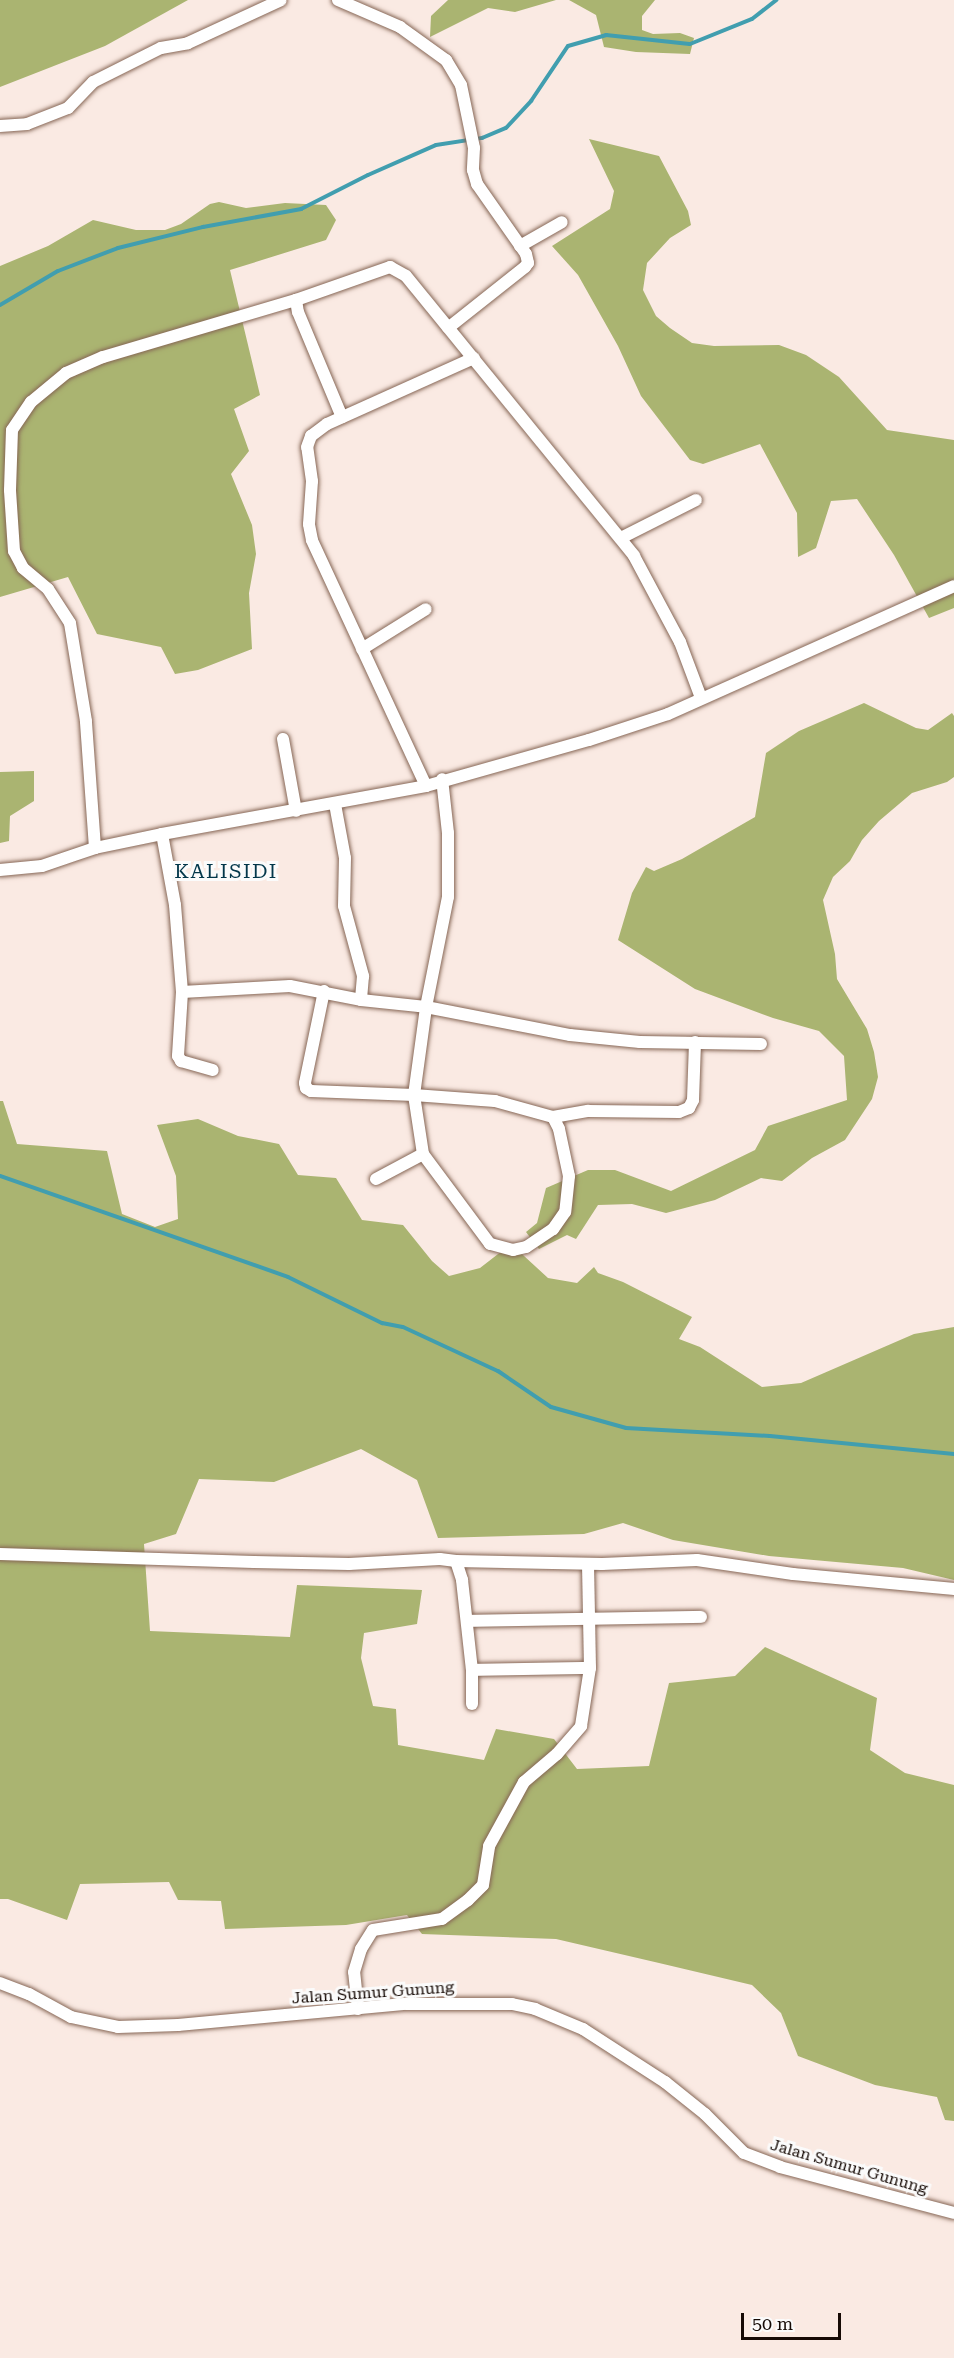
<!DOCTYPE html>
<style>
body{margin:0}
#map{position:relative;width:954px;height:2358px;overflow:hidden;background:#faeae3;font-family:"Roboto Serif",serif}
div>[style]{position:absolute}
.forest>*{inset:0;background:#aab471}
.stream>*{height:4px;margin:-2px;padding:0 2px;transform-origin:2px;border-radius:2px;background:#419eaf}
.roads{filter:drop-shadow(0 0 2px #866655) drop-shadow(0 0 2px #866655)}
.street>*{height:12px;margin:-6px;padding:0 6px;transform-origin:6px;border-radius:6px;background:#fff}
span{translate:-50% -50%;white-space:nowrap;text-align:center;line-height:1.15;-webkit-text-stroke:6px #fbfbfb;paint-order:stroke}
.street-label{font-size:16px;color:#160a05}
.quarter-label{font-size:20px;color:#03374a;letter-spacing:1.5px}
.scale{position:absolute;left:741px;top:2313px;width:100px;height:27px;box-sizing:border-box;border:3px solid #160a05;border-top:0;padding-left:8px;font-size:18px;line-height:21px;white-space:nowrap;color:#160a05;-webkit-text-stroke:4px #fbfbfb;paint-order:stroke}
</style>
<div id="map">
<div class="forest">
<div style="clip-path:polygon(0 0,188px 0,105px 46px,0 87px)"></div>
<div style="clip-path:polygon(448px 0,556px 0,515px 12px,488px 8px,430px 37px,431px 16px)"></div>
<div style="clip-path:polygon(569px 0,655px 0,642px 16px,642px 30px,653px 34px,680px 33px,694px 38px,690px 54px,636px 52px,604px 47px,596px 15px)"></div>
<div style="clip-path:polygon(589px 139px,659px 156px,688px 211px,691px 225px,670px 238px,647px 263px,643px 290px,656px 316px,670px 328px,692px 343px,714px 346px,779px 345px,806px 355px,839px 377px,887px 430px,954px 440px,954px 608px,929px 618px,894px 555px,857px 499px,831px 501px,816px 548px,798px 557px,797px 513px,760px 444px,703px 464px,690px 460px,641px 396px,618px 346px,578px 275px,552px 246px,610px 209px,614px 191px)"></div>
<div style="clip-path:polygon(219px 202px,246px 208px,285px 203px,326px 205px,336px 220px,326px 240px,230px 270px,260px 395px,234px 409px,249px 451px,231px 474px,252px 525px,256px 554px,249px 593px,252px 649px,198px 670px,175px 674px,161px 647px,97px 634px,68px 577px,0 597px,0 266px,48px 246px,93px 220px,136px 230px,165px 230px,181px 224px,210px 204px)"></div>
<div style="clip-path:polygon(864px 703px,916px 728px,928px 730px,952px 713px,954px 716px,954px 777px,947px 782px,912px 793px,879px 821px,862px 840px,850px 861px,833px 877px,823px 900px,835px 954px,837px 979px,867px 1029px,874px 1052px,878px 1077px,872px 1099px,845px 1140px,812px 1158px,782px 1181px,761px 1178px,715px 1200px,666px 1213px,632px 1204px,598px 1205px,576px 1239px,567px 1235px,539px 1249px,526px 1232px,537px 1223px,546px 1188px,588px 1170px,615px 1170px,671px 1191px,755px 1150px,768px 1126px,847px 1100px,844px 1056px,819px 1031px,773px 1018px,695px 989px,618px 940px,632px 893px,646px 867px,654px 871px,682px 859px,755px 817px,766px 753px,799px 731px)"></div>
<div style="clip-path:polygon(34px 771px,34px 801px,10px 816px,9px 841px,0 843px,0 772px)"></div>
<div style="clip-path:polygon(0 1101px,3px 1101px,17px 1144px,107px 1151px,122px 1214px,155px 1227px,178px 1219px,176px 1176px,157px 1125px,198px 1119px,238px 1136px,279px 1144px,298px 1175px,336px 1178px,362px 1220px,403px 1225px,432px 1261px,449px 1276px,480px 1268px,511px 1244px,548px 1278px,577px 1283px,594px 1267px,598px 1273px,623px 1282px,692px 1317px,679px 1339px,700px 1347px,762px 1387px,801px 1383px,914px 1334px,954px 1327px,954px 1580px,903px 1568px,769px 1556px,673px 1540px,623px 1523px,584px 1534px,438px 1538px,417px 1480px,361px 1449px,274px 1482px,199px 1479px,176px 1534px,144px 1544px,150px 1631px,290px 1637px,297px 1585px,422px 1590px,417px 1624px,364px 1633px,361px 1658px,373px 1706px,396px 1709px,398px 1745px,484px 1760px,496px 1729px,554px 1739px,577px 1769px,649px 1766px,669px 1683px,735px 1676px,765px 1647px,877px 1698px,870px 1750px,905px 1773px,954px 1785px,954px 2121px,945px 2120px,937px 2097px,875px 2085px,798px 2056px,781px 2013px,752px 1985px,659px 1963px,556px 1939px,422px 1934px,407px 1915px,346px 1925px,225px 1929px,221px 1901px,178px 1900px,169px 1882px,80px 1884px,67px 1920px,8px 1899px,0 1899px)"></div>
</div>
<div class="stream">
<div style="left:0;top:305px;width:67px;rotate:-30.4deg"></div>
<div style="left:58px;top:271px;width:64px;rotate:-21deg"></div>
<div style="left:118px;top:248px;width:88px;rotate:-13.9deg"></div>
<div style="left:203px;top:227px;width:100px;rotate:-10.4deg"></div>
<div style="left:301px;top:209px;width:75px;rotate:-26.9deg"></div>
<div style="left:368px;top:175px;width:74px;rotate:-23.8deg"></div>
<div style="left:436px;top:145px;width:47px;rotate:-8.7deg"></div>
<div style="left:482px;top:138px;width:26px;rotate:-23deg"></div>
<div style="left:506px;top:128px;width:37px;rotate:-47deg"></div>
<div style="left:531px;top:101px;width:66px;rotate:-56.1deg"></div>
<div style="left:568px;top:46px;width:40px;rotate:-16deg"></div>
<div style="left:606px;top:35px;width:84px;rotate:6.1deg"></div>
<div style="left:690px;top:44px;width:67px;rotate:-22deg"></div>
<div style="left:752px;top:19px;width:31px;rotate:-38deg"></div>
<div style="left:0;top:1176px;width:305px;rotate:19.3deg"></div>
<div style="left:288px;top:1277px;width:105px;rotate:26.1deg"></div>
<div style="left:382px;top:1323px;width:21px;rotate:11deg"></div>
<div style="left:403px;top:1327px;width:105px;rotate:24.9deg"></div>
<div style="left:498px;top:1371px;width:64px;rotate:34.2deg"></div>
<div style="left:551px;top:1407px;width:78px;rotate:15.6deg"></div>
<div style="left:626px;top:1428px;width:144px;rotate:3.2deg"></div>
<div style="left:770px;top:1436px;width:185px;rotate:5.6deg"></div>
</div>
<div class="roads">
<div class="street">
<div style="left:338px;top:0;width:68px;rotate:23.5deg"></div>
<div style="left:400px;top:27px;width:57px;rotate:35.7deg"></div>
<div style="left:446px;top:60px;width:29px;rotate:59deg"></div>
<div style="left:461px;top:85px;width:64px;rotate:78.3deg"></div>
<div style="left:474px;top:148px;width:22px;rotate:93deg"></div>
<div style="left:473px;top:170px;width:15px;rotate:74deg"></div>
<div style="left:477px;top:184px;width:85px;rotate:55deg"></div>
<div style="left:526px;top:254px;width:9px;rotate:77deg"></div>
<div style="left:528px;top:263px;width:5px;rotate:127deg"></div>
<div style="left:525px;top:267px;width:98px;rotate:141.6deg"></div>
<div style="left:0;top:126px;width:27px;rotate:-4deg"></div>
<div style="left:27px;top:124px;width:44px;rotate:-21.3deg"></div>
<div style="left:68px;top:108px;width:36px;rotate:-46deg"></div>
<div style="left:93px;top:82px;width:76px;rotate:-26.6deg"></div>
<div style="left:161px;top:48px;width:27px;rotate:-10deg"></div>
<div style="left:188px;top:43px;width:102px;rotate:-24.8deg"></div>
<div style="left:520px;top:246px;width:48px;rotate:-29.7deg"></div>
<div style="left:296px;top:300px;width:12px;rotate:81deg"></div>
<div style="left:298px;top:312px;width:114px;rotate:67.3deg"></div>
<div style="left:621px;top:538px;width:84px;rotate:-26.9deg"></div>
<div style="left:362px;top:649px;width:75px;rotate:-32deg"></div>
<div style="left:283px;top:739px;width:73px;rotate:79.8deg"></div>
<div style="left:426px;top:786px;width:271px;rotate:-114.9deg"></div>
<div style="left:312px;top:540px;width:16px;rotate:-101deg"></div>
<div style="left:309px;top:524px;width:43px;rotate:-86deg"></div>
<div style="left:312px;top:481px;width:34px;rotate:-98deg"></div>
<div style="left:307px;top:447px;width:12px;rotate:-70deg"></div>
<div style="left:311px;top:436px;width:20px;rotate:-37deg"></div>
<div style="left:327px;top:424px;width:161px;rotate:-24.2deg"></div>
<div style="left:335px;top:804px;width:55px;rotate:79.5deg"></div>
<div style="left:345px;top:858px;width:48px;rotate:91.2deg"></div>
<div style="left:344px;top:906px;width:73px;rotate:74.8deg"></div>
<div style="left:363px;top:976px;width:24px;rotate:95deg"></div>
<div style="left:162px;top:834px;width:72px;rotate:79.6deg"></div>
<div style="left:175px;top:905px;width:87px;rotate:85.4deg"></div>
<div style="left:182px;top:992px;width:64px;rotate:93.6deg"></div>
<div style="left:178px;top:1056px;width:6px;rotate:59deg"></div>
<div style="left:181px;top:1061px;width:33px;rotate:16deg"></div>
<div style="left:95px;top:848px;width:127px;rotate:-94.1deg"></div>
<div style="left:86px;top:721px;width:99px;rotate:-99.3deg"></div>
<div style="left:70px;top:623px;width:40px;rotate:-122.9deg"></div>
<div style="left:48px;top:589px;width:33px;rotate:-140deg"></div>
<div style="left:23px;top:568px;width:19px;rotate:-118deg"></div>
<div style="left:14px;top:551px;width:61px;rotate:-93.8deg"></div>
<div style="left:10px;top:490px;width:60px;rotate:-88.1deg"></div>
<div style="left:12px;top:430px;width:34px;rotate:-56deg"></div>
<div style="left:31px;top:402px;width:45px;rotate:-39.6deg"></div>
<div style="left:66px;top:373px;width:40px;rotate:-23.4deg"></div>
<div style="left:103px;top:357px;width:201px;rotate:-16.5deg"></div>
<div style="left:296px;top:300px;width:100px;rotate:-19.3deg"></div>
<div style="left:390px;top:267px;width:18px;rotate:29deg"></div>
<div style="left:406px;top:276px;width:361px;rotate:50.8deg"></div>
<div style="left:634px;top:556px;width:98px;rotate:61.9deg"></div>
<div style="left:680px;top:642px;width:60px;rotate:69.4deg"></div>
<div style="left:0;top:870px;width:42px;rotate:-5.4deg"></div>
<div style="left:42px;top:866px;width:56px;rotate:-18.8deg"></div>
<div style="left:95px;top:848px;width:68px;rotate:-11.8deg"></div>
<div style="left:162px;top:834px;width:268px;rotate:-10.3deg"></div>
<div style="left:426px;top:786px;width:169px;rotate:-15.8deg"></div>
<div style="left:589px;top:740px;width:83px;rotate:-18.2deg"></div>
<div style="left:668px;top:714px;width:313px;rotate:-24.1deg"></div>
<div style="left:324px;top:991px;width:94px;rotate:101.7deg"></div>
<div style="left:305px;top:1083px;width:5px;rotate:79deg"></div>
<div style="left:306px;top:1088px;width:6px;rotate:31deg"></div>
<div style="left:311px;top:1091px;width:103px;rotate:2.2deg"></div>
<div style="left:414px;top:1095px;width:81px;rotate:4.2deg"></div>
<div style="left:495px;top:1101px;width:60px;rotate:15.4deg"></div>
<div style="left:553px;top:1117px;width:13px;rotate:63deg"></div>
<div style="left:559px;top:1129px;width:48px;rotate:78deg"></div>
<div style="left:569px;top:1176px;width:36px;rotate:96deg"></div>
<div style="left:565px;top:1212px;width:21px;rotate:125deg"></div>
<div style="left:553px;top:1229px;width:32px;rotate:146deg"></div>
<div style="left:526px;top:1247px;width:13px;rotate:167deg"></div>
<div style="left:513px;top:1250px;width:24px;rotate:-165deg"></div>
<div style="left:490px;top:1244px;width:112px;rotate:-126.7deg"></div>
<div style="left:423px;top:1154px;width:60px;rotate:-98.7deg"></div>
<div style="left:414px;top:1095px;width:89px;rotate:-82.2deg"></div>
<div style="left:426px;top:1007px;width:112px;rotate:-78.7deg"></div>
<div style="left:448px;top:897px;width:64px;rotate:-90deg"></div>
<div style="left:448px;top:833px;width:54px;rotate:-96.3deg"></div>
<div style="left:182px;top:992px;width:108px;rotate:-3.2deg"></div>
<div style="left:290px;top:986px;width:72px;rotate:11.2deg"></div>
<div style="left:361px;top:1000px;width:65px;rotate:6.1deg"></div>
<div style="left:426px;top:1007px;width:147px;rotate:11deg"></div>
<div style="left:570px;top:1035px;width:70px;rotate:5.7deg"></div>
<div style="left:640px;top:1042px;width:121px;rotate:0.9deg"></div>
<div style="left:553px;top:1117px;width:36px;rotate:-10deg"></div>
<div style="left:588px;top:1111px;width:91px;rotate:0.6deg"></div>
<div style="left:679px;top:1112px;width:11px;rotate:-22deg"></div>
<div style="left:689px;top:1108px;width:9px;rotate:-63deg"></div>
<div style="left:693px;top:1100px;width:58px;rotate:-88deg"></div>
<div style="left:376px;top:1179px;width:53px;rotate:-28deg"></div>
<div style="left:0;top:1554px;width:254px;rotate:1.8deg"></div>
<div style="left:254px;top:1562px;width:95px;rotate:1.2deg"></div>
<div style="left:349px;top:1564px;width:91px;rotate:-3.1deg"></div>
<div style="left:440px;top:1559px;width:16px;rotate:7deg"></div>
<div style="left:456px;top:1561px;width:20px;rotate:72deg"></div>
<div style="left:462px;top:1580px;width:91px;rotate:83.7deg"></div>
<div style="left:472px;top:1670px;width:34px;rotate:90deg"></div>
<div style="left:456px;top:1561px;width:146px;rotate:1.2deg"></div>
<div style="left:602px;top:1564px;width:95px;rotate:-2.4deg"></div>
<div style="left:697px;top:1560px;width:97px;rotate:8.3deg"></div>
<div style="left:793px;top:1574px;width:162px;rotate:5.3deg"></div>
<div style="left:467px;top:1621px;width:234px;rotate:-1deg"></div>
<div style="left:472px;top:1670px;width:118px;rotate:-1deg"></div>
<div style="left:0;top:1983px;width:31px;rotate:21deg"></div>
<div style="left:29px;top:1994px;width:48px;rotate:28.7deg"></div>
<div style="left:71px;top:2017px;width:48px;rotate:12deg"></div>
<div style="left:118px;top:2027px;width:60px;rotate:-1.9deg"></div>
<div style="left:178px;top:2025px;width:229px;rotate:-5.3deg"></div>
<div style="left:406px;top:2004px;width:106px"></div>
<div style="left:512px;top:2004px;width:24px;rotate:12deg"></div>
<div style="left:535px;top:2009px;width:52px;rotate:22.6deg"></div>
<div style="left:583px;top:2029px;width:98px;rotate:32.9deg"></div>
<div style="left:665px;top:2082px;width:51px;rotate:38.7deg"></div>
<div style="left:705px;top:2114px;width:55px;rotate:45deg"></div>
<div style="left:744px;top:2153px;width:39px;rotate:21deg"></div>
<div style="left:780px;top:2167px;width:180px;rotate:14.8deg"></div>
<div style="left:358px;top:2009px;width:37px;rotate:-96deg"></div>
<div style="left:354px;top:1972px;width:24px;rotate:-73deg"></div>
<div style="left:361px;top:1949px;width:22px;rotate:-58deg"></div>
<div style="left:373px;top:1930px;width:70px;rotate:-9.1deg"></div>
<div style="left:442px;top:1919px;width:32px;rotate:-36deg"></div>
<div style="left:468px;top:1900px;width:21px;rotate:-45deg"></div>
<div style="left:483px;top:1885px;width:39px;rotate:-81deg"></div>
<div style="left:489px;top:1846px;width:73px;rotate:-61.3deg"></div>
<div style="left:524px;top:1782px;width:43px;rotate:-40.3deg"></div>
<div style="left:557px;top:1754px;width:37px;rotate:-49deg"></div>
<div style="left:581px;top:1726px;width:59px;rotate:-81.2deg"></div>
<div style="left:590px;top:1668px;width:104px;rotate:-91.1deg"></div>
</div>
</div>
<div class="street-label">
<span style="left:373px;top:1993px;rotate:-4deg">Jalan Sumur Gunung</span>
<span style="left:849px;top:2167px;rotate:16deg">Jalan Sumur Gunung</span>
</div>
<div class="quarter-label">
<span style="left:226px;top:871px">KALISIDI</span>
</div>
<div class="scale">50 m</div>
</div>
